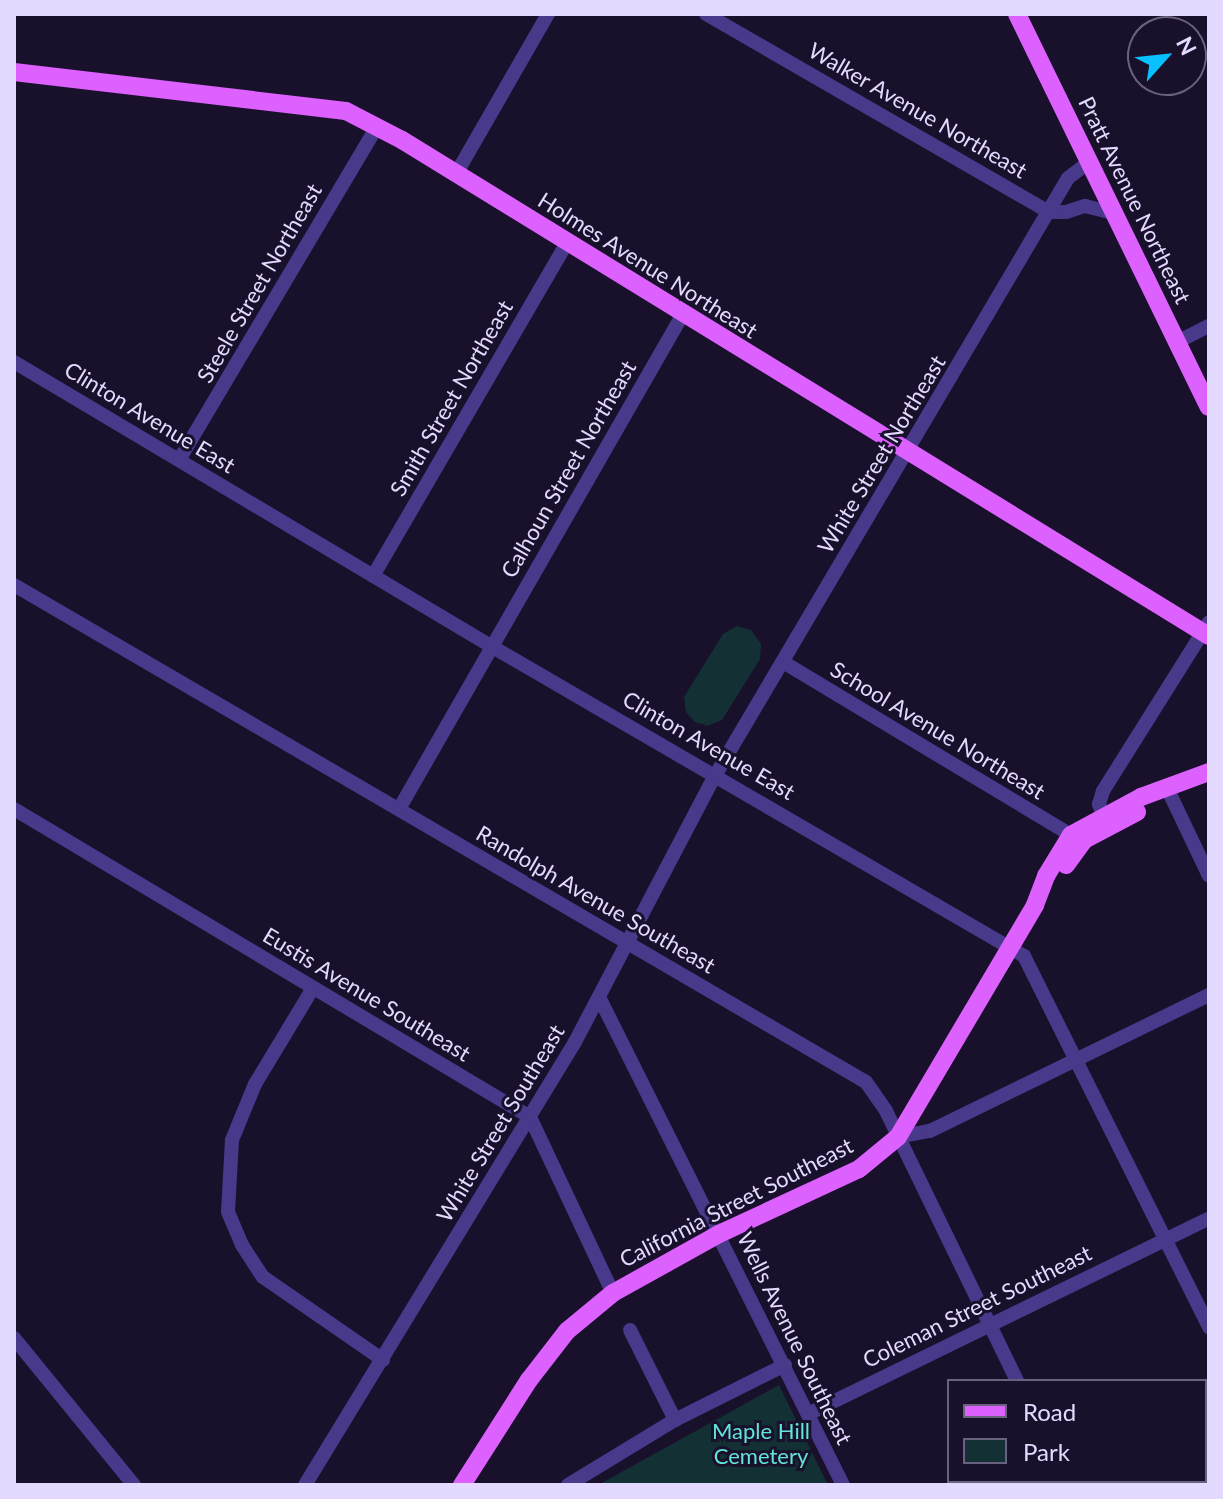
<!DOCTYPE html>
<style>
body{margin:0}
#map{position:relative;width:1223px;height:1499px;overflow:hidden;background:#19102b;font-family:Lato,sans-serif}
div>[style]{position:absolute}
.green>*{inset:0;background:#133135}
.minor>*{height:14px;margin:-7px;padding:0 7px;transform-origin:7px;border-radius:7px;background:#49398b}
.major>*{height:18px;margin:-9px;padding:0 9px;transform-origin:9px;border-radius:9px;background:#dc61ff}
span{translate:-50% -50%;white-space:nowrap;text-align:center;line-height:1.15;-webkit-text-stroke:6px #19102b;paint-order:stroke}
.street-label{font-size:22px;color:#e4daff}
.park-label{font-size:22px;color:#60e5d8}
.frame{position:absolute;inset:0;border:16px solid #e4daff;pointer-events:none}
.legend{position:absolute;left:947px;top:1379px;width:260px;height:104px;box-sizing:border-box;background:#19102b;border:2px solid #6a6180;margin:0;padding:10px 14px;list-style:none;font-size:24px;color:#e4daff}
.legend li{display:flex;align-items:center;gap:16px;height:40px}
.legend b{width:40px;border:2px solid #6a6180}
.north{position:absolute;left:1127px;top:16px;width:80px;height:80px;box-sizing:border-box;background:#19102b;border:2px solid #6a6180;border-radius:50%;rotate:63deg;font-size:22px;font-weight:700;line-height:32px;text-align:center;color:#e4daff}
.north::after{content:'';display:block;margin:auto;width:28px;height:36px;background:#06c0ff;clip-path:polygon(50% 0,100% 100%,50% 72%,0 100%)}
</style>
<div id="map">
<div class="green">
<div style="clip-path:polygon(737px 626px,751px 630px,761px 644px,760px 659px,722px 720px,707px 726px,695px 722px,686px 712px,684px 697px,723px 634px)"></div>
<div style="clip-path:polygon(779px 1385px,828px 1485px,598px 1485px)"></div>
</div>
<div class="minor">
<div style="left:706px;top:14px;width:396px;rotate:30deg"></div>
<div style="left:1049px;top:212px;width:17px"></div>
<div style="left:1066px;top:212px;width:20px;rotate:-18deg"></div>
<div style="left:1085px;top:206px;width:30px;rotate:14deg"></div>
<div style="left:456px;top:174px;width:185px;rotate:-60.1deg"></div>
<div style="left:1177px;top:342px;width:36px;rotate:-27deg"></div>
<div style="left:14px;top:362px;width:555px;rotate:30.77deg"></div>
<div style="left:491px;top:646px;width:617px;rotate:30.18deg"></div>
<div style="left:1024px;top:956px;width:415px;rotate:63.5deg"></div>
<div style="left:179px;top:460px;width:388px;rotate:-59.3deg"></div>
<div style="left:373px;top:576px;width:385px;rotate:-59.8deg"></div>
<div style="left:14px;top:585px;width:986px;rotate:30.26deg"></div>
<div style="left:866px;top:1082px;width:35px;rotate:55deg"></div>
<div style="left:886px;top:1111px;width:300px;rotate:64.1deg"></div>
<div style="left:783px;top:662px;width:336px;rotate:31deg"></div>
<div style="left:1168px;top:790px;width:95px;rotate:64.5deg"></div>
<div style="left:14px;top:809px;width:601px;rotate:30.83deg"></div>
<div style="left:530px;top:1117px;width:195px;rotate:64.8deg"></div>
<div style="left:399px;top:809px;width:571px;rotate:-60.16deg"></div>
<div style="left:1103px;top:815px;width:12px;rotate:-110deg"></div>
<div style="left:1099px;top:804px;width:14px;rotate:-73deg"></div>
<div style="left:1103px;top:791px;width:199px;rotate:-57.9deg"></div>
<div style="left:313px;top:988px;width:112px;rotate:121.1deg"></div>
<div style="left:255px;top:1084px;width:61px;rotate:112.3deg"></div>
<div style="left:232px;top:1140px;width:72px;rotate:93.2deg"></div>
<div style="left:228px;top:1212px;width:36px;rotate:67deg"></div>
<div style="left:242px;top:1245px;width:38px;rotate:57deg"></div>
<div style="left:263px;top:1277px;width:146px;rotate:34.7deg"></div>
<div style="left:599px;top:997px;width:546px;rotate:63.43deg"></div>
<div style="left:898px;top:1137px;width:33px;rotate:-11deg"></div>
<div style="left:930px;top:1131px;width:310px;rotate:-26deg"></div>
<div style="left:630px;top:1330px;width:101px;rotate:63.4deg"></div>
<div style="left:14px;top:1338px;width:190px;rotate:50.8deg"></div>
<div style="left:808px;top:1414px;width:446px;rotate:-26deg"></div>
<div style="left:1205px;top:1441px;width:4px;rotate:-14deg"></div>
<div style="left:1065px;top:1481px;width:4px;rotate:63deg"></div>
<div style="left:305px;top:1485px;width:519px;rotate:-58.64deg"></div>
<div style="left:575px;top:1042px;width:303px;rotate:-62.3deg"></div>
<div style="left:716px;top:774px;width:692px;rotate:-59.43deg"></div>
<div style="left:1068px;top:178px;width:26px;rotate:-37deg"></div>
<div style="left:568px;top:1485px;width:125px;rotate:-31.3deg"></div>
<div style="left:675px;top:1420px;width:123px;rotate:-26.6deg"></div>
<div style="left:1115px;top:1485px;width:9px;rotate:-27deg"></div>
</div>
<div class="major">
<div style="left:1017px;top:14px;width:437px;rotate:64deg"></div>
<div style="left:14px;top:72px;width:334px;rotate:6.7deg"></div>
<div style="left:346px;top:111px;width:63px;rotate:27.4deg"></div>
<div style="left:402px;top:140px;width:947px;rotate:31.58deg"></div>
<div style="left:1066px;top:865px;width:31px;rotate:-54deg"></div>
<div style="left:1084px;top:840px;width:60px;rotate:-27.8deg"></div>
<div style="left:462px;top:1485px;width:125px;rotate:-57.5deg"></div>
<div style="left:529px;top:1380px;width:62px;rotate:-52.2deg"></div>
<div style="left:567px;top:1331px;width:60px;rotate:-39.6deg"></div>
<div style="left:613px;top:1293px;width:121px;rotate:-29.1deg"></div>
<div style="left:719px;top:1234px;width:154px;rotate:-24.9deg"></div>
<div style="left:859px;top:1169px;width:50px;rotate:-39.4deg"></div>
<div style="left:898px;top:1137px;width:269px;rotate:-59.4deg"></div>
<div style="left:1035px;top:905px;width:31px;rotate:-69deg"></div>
<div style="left:1046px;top:876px;width:48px;rotate:-58.6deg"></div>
<div style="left:1071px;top:835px;width:80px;rotate:-28.5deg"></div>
<div style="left:1141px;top:797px;width:72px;rotate:-20.2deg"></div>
</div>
<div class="street-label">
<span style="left:918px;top:110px;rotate:30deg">Walker Avenue Northeast</span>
<span style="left:1135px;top:200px;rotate:64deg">Pratt Avenue Northeast</span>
<span style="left:648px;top:265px;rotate:32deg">Holmes Avenue Northeast</span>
<span style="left:259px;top:283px;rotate:-60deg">Steele Street Northeast</span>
<span style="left:451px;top:398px;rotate:-60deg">Smith Street Northeast</span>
<span style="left:150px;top:417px;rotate:31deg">Clinton Avenue East</span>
<span style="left:881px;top:454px;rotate:-59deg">White Street Northeast</span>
<span style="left:568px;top:469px;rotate:-60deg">Calhoun Street Northeast</span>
<span style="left:938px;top:730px;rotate:31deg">School Avenue Northeast</span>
<span style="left:709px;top:745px;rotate:30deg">Clinton Avenue East</span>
<span style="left:596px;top:899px;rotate:30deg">Randolph Avenue Southeast</span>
<span style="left:367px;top:994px;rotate:31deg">Eustis Avenue Southeast</span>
<span style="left:500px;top:1123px;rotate:-59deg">White Street Southeast</span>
<span style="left:736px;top:1202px;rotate:-27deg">California Street Southeast</span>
<span style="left:977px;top:1306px;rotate:-26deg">Coleman Street Southeast</span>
<span style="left:795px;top:1338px;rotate:64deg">Wells Avenue Southeast</span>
</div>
<div class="park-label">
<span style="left:761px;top:1443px">Maple Hill<br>Cemetery</span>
</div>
<div class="frame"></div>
<ul class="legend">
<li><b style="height:10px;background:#dc61ff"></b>Road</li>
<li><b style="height:22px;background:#133135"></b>Park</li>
</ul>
<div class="north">N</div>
</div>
